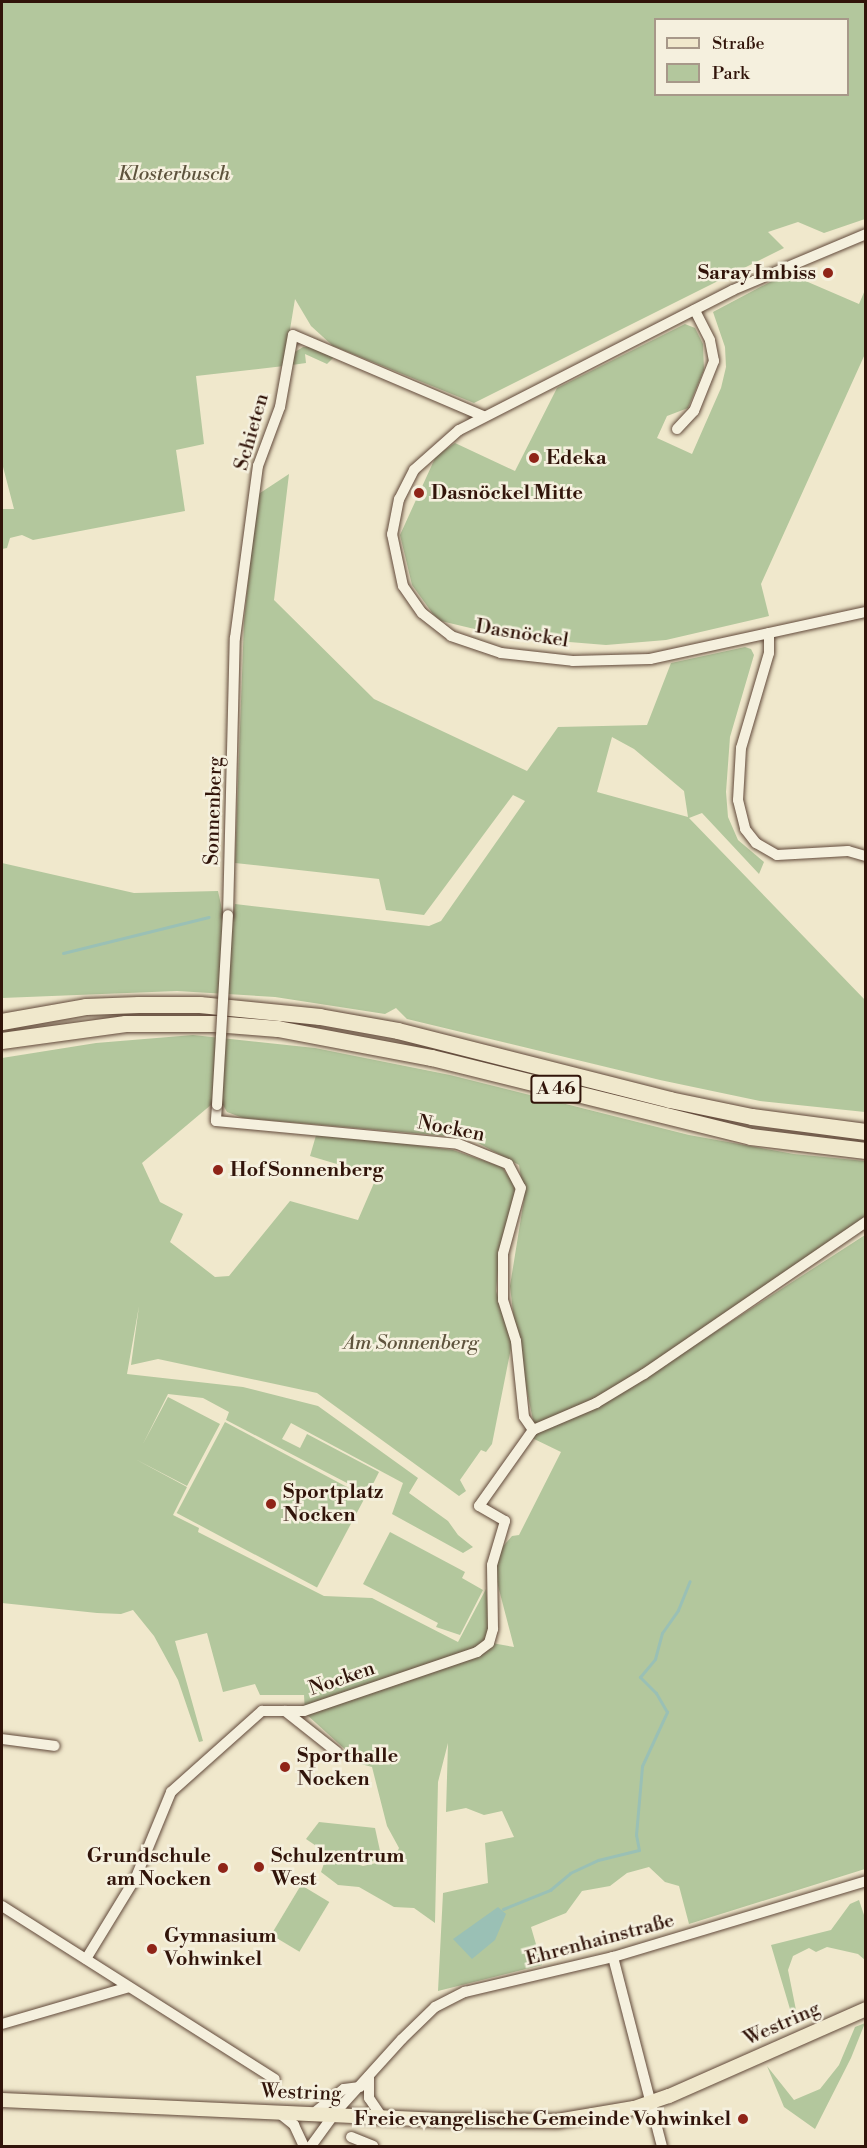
<!DOCTYPE html>
<meta charset="utf-8">
<style>
body{margin:0}
#map{position:relative;width:867px;height:2148px;overflow:hidden;background:#f0e8cc;font-family:"Libre Bodoni",serif}
div>[style]{position:absolute}
.green>*{inset:0;background:#b3c79d;transform-origin:0 0}
.water>*{inset:0;background:#9ac0b5}
.stream>*{height:3px;margin:-1.5px;padding:0 1.5px;transform-origin:1.5px;border-radius:1.5px;background:#9ac0b5}
.roads{filter:drop-shadow(0 0 2px #61493a) drop-shadow(0 0 2px #61493a)}
.minor>*{height:10px;margin:-5px;padding:0 5px;transform-origin:5px;border-radius:5px;background:#f5f0de}
.major>*{height:14px;margin:-7px;padding:0 7px;transform-origin:7px;border-radius:7px;background:#f0e8cc}
.highway>*{height:16px;margin:-8px;padding:0 8px;transform-origin:8px;border-radius:8px;background:#f0e8cc}
.bridges{filter:drop-shadow(0 0 2px #61493a) drop-shadow(0 0 2px #61493a)}
.minor-bridge>*{height:10px;margin:-5px;padding:0 5px;transform-origin:5px;border-radius:5px;background:#f5f0de}
.dots>*{width:16px;height:16px;translate:-50% -50%;box-sizing:border-box;border:3px solid #f5f0de;border-radius:50%}
span{translate:-50% -50%;white-space:nowrap;text-align:center;line-height:1.15;-webkit-text-stroke:5px #f5f0de;paint-order:stroke}
.shield-label span{padding:2px 4px;background:#f5f0de;border:2px solid;border-radius:4px;-webkit-text-stroke-width:0}
.shield-label{font-size:18px;color:#31140a;font-weight:700}
.park-label{font-size:20px;color:#5e533d;font-style:italic}
.poi-label{font-size:20px;color:#31140a;font-weight:700}
.right{translate:-100% -50%;text-align:right}
.left{translate:0 -50%;text-align:left}
.street-label{font-size:20px;color:#31140a}
.frame{position:absolute;inset:0;border:3px solid #31140a;pointer-events:none}
.legend{position:absolute;left:654px;top:18px;width:195px;height:78px;box-sizing:border-box;background:#f5f0de;border:2px solid #a79889;margin:0;padding:8px 10px;list-style:none;font-size:18px;color:#31140a}
.legend li{display:flex;align-items:center;gap:12px;height:30px}
.legend b{width:30px;border:2px solid #a79889}
</style>
<div id="map">
<div class="green">
<div style="clip-path:polygon(evenodd,2px 2px,865px 2px,865px 219px,824px 233px,798px 222px,768px 232px,784px 248px,474px 403px,333px 346px,311px 326px,295px 299px,284px 366px,196px 376px,204px 444px,176px 450px,185px 511px,33px 540px,22px 535px,10px 538px,7px 548px,2px 549px,2px 509px,14px 509px,2px 463px,2px 2px,656px 20px,848px 20px,848px 94px,656px 94px,656px 20px)"></div>
<div style="clip-path:polygon(787px 273px,859px 304px,865px 290px,865px 354px,761px 584px,769px 616px,666px 640px,606px 645px,508px 637px,441px 621px,433px 614px,412px 585px,400px 535px,436px 456px,455px 443px,515px 471px,557px 388px,685px 324px,695px 328px,703px 344px,704px 370px,688px 408px,667px 416px,657px 438px,692px 454px,721px 388px,726px 367px,725px 347px,713px 312px)"></div>
<div style="clip-path:polygon(303px 347px,313px 347px,335px 356px,327px 364px,305px 354px,306px 363px,292px 365px,295px 352px)"></div>
<div style="clip-path:polygon(evenodd,289px 474px,274px 600px,374px 699px,527px 771px,558px 727px,647px 725px,671px 663px,745px 647px,751px 649px,754px 655px,730px 737px,726px 792px,728px 817px,738px 840px,764px 862px,759px 874px,702px 813px,689px 818px,865px 1000px,865px 1112px,760px 1101px,660px 1080px,407px 1019px,396px 1008px,385px 1014px,275px 997px,177px 991px,2px 998px,2px 863px,134px 893px,218px 891px,223px 914px,233px 915px,235px 904px,429px 926px,441px 921px,525px 801px,513px 795px,424px 915px,386px 910px,379px 879px,235px 863px,244px 621px,257px 495px,289px 474px,612px 737px,634px 749px,684px 791px,688px 817px,597px 792px,612px 737px)"></div>
<div style="clip-path:polygon(193px 1035px,315px 1048px,450px 1075px,689px 1135px,794px 1154px,865px 1161px,865px 1217px,642px 1373px,594px 1401px,534px 1425px,516px 1338px,510px 1286px,524px 1199px,519px 1165px,469px 1138px,243px 1118px,227px 1112px,223px 1105px,212px 1104px,142px 1163px,160px 1202px,183px 1214px,170px 1242px,215px 1277px,229px 1276px,290px 1201px,358px 1220px,377px 1176px,310px 1156px,317px 1132px,453px 1150px,502px 1167px,515px 1186px,514px 1202px,499px 1260px,496px 1291px,512px 1343px,492px 1444px,486px 1452px,481px 1450px,460px 1480px,466px 1491px,459px 1496px,317px 1393px,158px 1359px,131px 1365px,139px 1306px,127px 1374px,243px 1387px,318px 1406px,418px 1478px,409px 1493px,448px 1521px,458px 1535px,473px 1547px,463px 1553px,392px 1514px,403px 1483px,291px 1423px,282px 1439px,300px 1448px,307px 1434px,379px 1472px,368px 1494px,226px 1420px,229px 1412px,203px 1398px,168px 1394px,143px 1444px,168px 1397px,220px 1424px,187px 1486px,135px 1459px,187px 1487px,173px 1515px,199px 1528px,198px 1532px,324px 1596px,372px 1598px,458px 1642px,486px 1589px,492px 1643px,514px 1647px,495px 1574px,500px 1550px,512px 1536px,519px 1535px,561px 1452px,530px 1437px,639px 1381px,865px 1235px,865px 1869px,689px 1924px,679px 1886px,665px 1882px,649px 1867px,627px 1873px,610px 1886px,582px 1891px,566px 1913px,531px 1927px,542px 1965px,438px 1991px,443px 1893px,488px 1883px,485px 1843px,514px 1837px,502px 1811px,484px 1815px,466px 1808px,446px 1812px,448px 1743px,438px 1782px,435px 1923px,414px 1908px,394px 1907px,359px 1887px,338px 1885px,321px 1872px,327px 1855px,363px 1866px,394px 1859px,399px 1848px,387px 1826px,372px 1767px,361px 1764px,305px 1713px,304px 1695px,260px 1695px,255px 1684px,223px 1692px,207px 1633px,175px 1641px,203px 1741px,199px 1742px,178px 1680px,154px 1636px,133px 1610px,121px 1614px,97px 1613px,2px 1603px,2px 1058px,96px 1043px)"></div>
<div style="left:225px;top:1422px;width:159px;height:103px;rotate:28deg"></div>
<div style="clip-path:polygon(390px 1532px,465px 1572px,462px 1578px,483px 1590px,460px 1635px,436px 1627px,438px 1623px,363px 1584px)"></div>
<div style="clip-path:polygon(319px 1822px,375px 1828px,382px 1860px,359px 1863px,325px 1852px,306px 1839px)"></div>
<div style="left:301px;top:1885px;width:33px;height:58px;rotate:31deg"></div>
<div style="clip-path:polygon(859px 1900px,865px 1918px,865px 1960px,858px 1954px,827px 1947px,816px 1952px,809px 1948px,793px 1956px,788px 1970px,799px 2025px,795px 2026px,771px 1945px,831px 1930px,850px 1904px)"></div>
<div style="clip-path:polygon(865px 2023px,851px 2058px,815px 2129px,784px 2107px,767px 2066px,794px 2100px,820px 2089px,839px 2065px,855px 2027px)"></div>
</div>
<div class="water">
<div style="clip-path:polygon(498px 1907px,506px 1914px,495px 1940px,472px 1959px,453px 1939px)"></div>
</div>
<div class="stream">
<div style="left:63px;top:953px;width:150px;rotate:-13.9deg"></div>
<div style="left:503px;top:1909px;width:51px;rotate:-22deg"></div>
<div style="left:550px;top:1890px;width:26px;rotate:-40deg"></div>
<div style="left:570px;top:1873px;width:31px;rotate:-25deg"></div>
<div style="left:598px;top:1860px;width:42px;rotate:-13.7deg"></div>
<div style="left:639px;top:1850px;width:15px;rotate:-101deg"></div>
<div style="left:636px;top:1835px;width:69px;rotate:-85deg"></div>
<div style="left:642px;top:1766px;width:60px;rotate:-65.2deg"></div>
<div style="left:667px;top:1712px;width:22px;rotate:-120deg"></div>
<div style="left:656px;top:1693px;width:23px;rotate:-135deg"></div>
<div style="left:640px;top:1677px;width:23px;rotate:-50deg"></div>
<div style="left:655px;top:1659px;width:27px;rotate:-75deg"></div>
<div style="left:662px;top:1633px;width:28px;rotate:-55deg"></div>
<div style="left:678px;top:1610px;width:31px;rotate:-68deg"></div>
</div>
<div class="roads">
<div class="minor">
<div style="left:866px;top:234px;width:144px;rotate:157.2deg"></div>
<div style="left:733px;top:290px;width:308px;rotate:152.9deg"></div>
<div style="left:459px;top:430px;width:60px;rotate:138.4deg"></div>
<div style="left:414px;top:470px;width:33px;rotate:117deg"></div>
<div style="left:399px;top:499px;width:36px;rotate:101deg"></div>
<div style="left:392px;top:534px;width:53px;rotate:78.1deg"></div>
<div style="left:403px;top:586px;width:33px;rotate:55deg"></div>
<div style="left:422px;top:613px;width:37px;rotate:38deg"></div>
<div style="left:451px;top:636px;width:53px;rotate:18.8deg"></div>
<div style="left:501px;top:653px;width:72px;rotate:6.3deg"></div>
<div style="left:573px;top:661px;width:77px;rotate:-1.5deg"></div>
<div style="left:650px;top:659px;width:221px;rotate:-12.3deg"></div>
<div style="left:677px;top:429px;width:25px;rotate:-47deg"></div>
<div style="left:694px;top:411px;width:54px;rotate:-68.2deg"></div>
<div style="left:714px;top:361px;width:21px;rotate:-101deg"></div>
<div style="left:710px;top:340px;width:34px;rotate:-117deg"></div>
<div style="left:769px;top:633px;width:20px;rotate:90deg"></div>
<div style="left:769px;top:653px;width:99px;rotate:106.4deg"></div>
<div style="left:741px;top:748px;width:52px;rotate:93.3deg"></div>
<div style="left:738px;top:800px;width:30px;rotate:76deg"></div>
<div style="left:745px;top:829px;width:18px;rotate:52deg"></div>
<div style="left:756px;top:843px;width:24px;rotate:30deg"></div>
<div style="left:777px;top:855px;width:71px;rotate:-3.2deg"></div>
<div style="left:848px;top:851px;width:19px;rotate:16deg"></div>
<div style="left:228px;top:915px;width:277px;rotate:-88.6deg"></div>
<div style="left:235px;top:638px;width:174px;rotate:-82.4deg"></div>
<div style="left:258px;top:466px;width:63px;rotate:-69.6deg"></div>
<div style="left:280px;top:407px;width:73px;rotate:-79.8deg"></div>
<div style="left:293px;top:335px;width:207px;rotate:23.1deg"></div>
<div style="left:217px;top:1105px;width:16px;rotate:94deg"></div>
<div style="left:216px;top:1121px;width:243px;rotate:5.4deg"></div>
<div style="left:458px;top:1144px;width:54px;rotate:21.8deg"></div>
<div style="left:508px;top:1164px;width:27px;rotate:62deg"></div>
<div style="left:521px;top:1188px;width:68px;rotate:105.3deg"></div>
<div style="left:503px;top:1254px;width:46px;rotate:90deg"></div>
<div style="left:503px;top:1300px;width:43px;rotate:72.4deg"></div>
<div style="left:516px;top:1341px;width:76px;rotate:84deg"></div>
<div style="left:524px;top:1417px;width:16px;rotate:55deg"></div>
<div style="left:285px;top:1711px;width:66px;rotate:38.3deg"></div>
<div style="left:2px;top:1739px;width:53px;rotate:7.5deg"></div>
<div style="left:2px;top:1906px;width:323px;rotate:32.4deg"></div>
<div style="left:613px;top:1957px;width:195px;rotate:75.5deg"></div>
<div style="left:86px;top:1959px;width:96px;rotate:-58.6deg"></div>
<div style="left:136px;top:1877px;width:92px;rotate:-67.6deg"></div>
<div style="left:171px;top:1792px;width:122px;rotate:-41.7deg"></div>
<div style="left:262px;top:1711px;width:42px"></div>
<div style="left:304px;top:1711px;width:183px;rotate:-18.8deg"></div>
<div style="left:477px;top:1652px;width:15px;rotate:-37deg"></div>
<div style="left:489px;top:1643px;width:15px;rotate:-74deg"></div>
<div style="left:493px;top:1629px;width:64px;rotate:-90.9deg"></div>
<div style="left:492px;top:1565px;width:46px;rotate:-73.5deg"></div>
<div style="left:505px;top:1521px;width:30px;rotate:-150deg"></div>
<div style="left:479px;top:1506px;width:93px;rotate:-54.6deg"></div>
<div style="left:533px;top:1430px;width:69px;rotate:-23.2deg"></div>
<div style="left:596px;top:1403px;width:56px;rotate:-31.1deg"></div>
<div style="left:644px;top:1374px;width:269px;rotate:-34.4deg"></div>
<div style="left:2px;top:2024px;width:132px;rotate:-16.2deg"></div>
<div style="left:369px;top:2076px;width:22px;rotate:90deg"></div>
<div style="left:369px;top:2098px;width:23px;rotate:56deg"></div>
<div style="left:278px;top:2112px;width:21px;rotate:39deg"></div>
<div style="left:294px;top:2125px;width:23px;rotate:65deg"></div>
<div style="left:314px;top:2113px;width:38px;rotate:-39deg"></div>
<div style="left:344px;top:2089px;width:16px;rotate:-7deg"></div>
<div style="left:351px;top:2137px;width:24px;rotate:22deg"></div>
<div style="left:311px;top:2146px;width:39px;rotate:-54deg"></div>
<div style="left:334px;top:2114px;width:101px;rotate:-47.8deg"></div>
<div style="left:402px;top:2039px;width:46px;rotate:-44.1deg"></div>
<div style="left:435px;top:2007px;width:34px;rotate:-27deg"></div>
<div style="left:465px;top:1992px;width:152px;rotate:-13.3deg"></div>
<div style="left:613px;top:1957px;width:264px;rotate:-16.7deg"></div>
</div>
<div class="major">
<div style="left:2px;top:2100px;width:439px;rotate:2.6deg"></div>
<div style="left:441px;top:2120px;width:116px;rotate:0.5deg"></div>
<div style="left:557px;top:2121px;width:78px;rotate:-9.6deg"></div>
<div style="left:634px;top:2108px;width:37px;rotate:-19deg"></div>
<div style="left:669px;top:2096px;width:215px;rotate:-23.8deg"></div>
</div>
<div class="highway">
<div style="left:2px;top:1022px;width:85px;rotate:-10.1deg"></div>
<div style="left:86px;top:1007px;width:53px;rotate:-2.2deg"></div>
<div style="left:139px;top:1005px;width:61px"></div>
<div style="left:200px;top:1005px;width:121px;rotate:5.7deg"></div>
<div style="left:320px;top:1017px;width:79px;rotate:10.2deg"></div>
<div style="left:398px;top:1031px;width:281px;rotate:14.2deg"></div>
<div style="left:670px;top:1100px;width:84px;rotate:11.7deg"></div>
<div style="left:752px;top:1117px;width:115px;rotate:7.5deg"></div>
<div style="left:2px;top:1041px;width:125px;rotate:-7.8deg"></div>
<div style="left:126px;top:1024px;width:89px"></div>
<div style="left:215px;top:1024px;width:63px;rotate:4.5deg"></div>
<div style="left:278px;top:1029px;width:157px;rotate:10.7deg"></div>
<div style="left:432px;top:1058px;width:329px;rotate:13.9deg"></div>
<div style="left:751px;top:1137px;width:116px;rotate:6.9deg"></div>
</div>
</div>
<div class="bridges">
<div class="minor-bridge">
<div style="left:217px;top:1105px;width:190px;rotate:-86.7deg"></div>
</div>
</div>
<div class="dots">
<div style="left:828px;top:273px;background:#8f2418"></div>
<div style="left:534px;top:458px;background:#8f2418"></div>
<div style="left:419px;top:493px;background:#8f2418"></div>
<div style="left:218px;top:1170px;background:#8f2418"></div>
<div style="left:271px;top:1504px;background:#8f2418"></div>
<div style="left:285px;top:1767px;background:#8f2418"></div>
<div style="left:259px;top:1867px;background:#8f2418"></div>
<div style="left:223px;top:1868px;background:#8f2418"></div>
<div style="left:152px;top:1949px;background:#8f2418"></div>
<div style="left:743px;top:2119px;background:#8f2418"></div>
</div>
<div class="shield-label">
<span style="left:556px;top:1089px">A 46</span>
</div>
<div class="park-label">
<span style="left:174px;top:174px">Klosterbusch</span>
<span style="left:411px;top:1343px">Am Sonnenberg</span>
</div>
<div class="poi-label">
<span class="right" style="left:816px;top:273px">Saray Imbiss</span>
<span class="left" style="left:546px;top:458px">Edeka</span>
<span class="left" style="left:431px;top:493px">Dasnöckel Mitte</span>
<span class="left" style="left:230px;top:1170px">Hof Sonnenberg</span>
<span class="left" style="left:283px;top:1504px">Sportplatz<br>Nocken</span>
<span class="left" style="left:297px;top:1768px">Sporthalle<br>Nocken</span>
<span class="right" style="left:211px;top:1868px">Grundschule<br>am Nocken</span>
<span class="left" style="left:271px;top:1868px">Schulzentrum<br>West</span>
<span class="left" style="left:164px;top:1948px">Gymnasium<br>Vohwinkel</span>
<span class="right" style="left:731px;top:2119px">Freie evangelische Gemeinde Vohwinkel</span>
</div>
<div class="street-label">
<span style="left:252px;top:432px;rotate:-74deg">Schieten</span>
<span style="left:522px;top:634px;rotate:9deg">Dasnöckel</span>
<span style="left:214px;top:811px;rotate:-88deg">Sonnenberg</span>
<span style="left:451px;top:1129px;rotate:11deg">Nocken</span>
<span style="left:342px;top:1679px;rotate:-19deg">Nocken</span>
<span style="left:600px;top:1940px;rotate:-15deg">Ehrenhainstraße</span>
<span style="left:782px;top:2024px;rotate:-24deg">Westring</span>
<span style="left:301px;top:2093px;rotate:2deg">Westring</span>
</div>
<div class="frame"></div>
<ul class="legend">
<li><b style="height:8px;background:#f0e8cc"></b>Straße</li>
<li><b style="height:16px;background:#b3c79d"></b>Park</li>
</ul>
</div>
